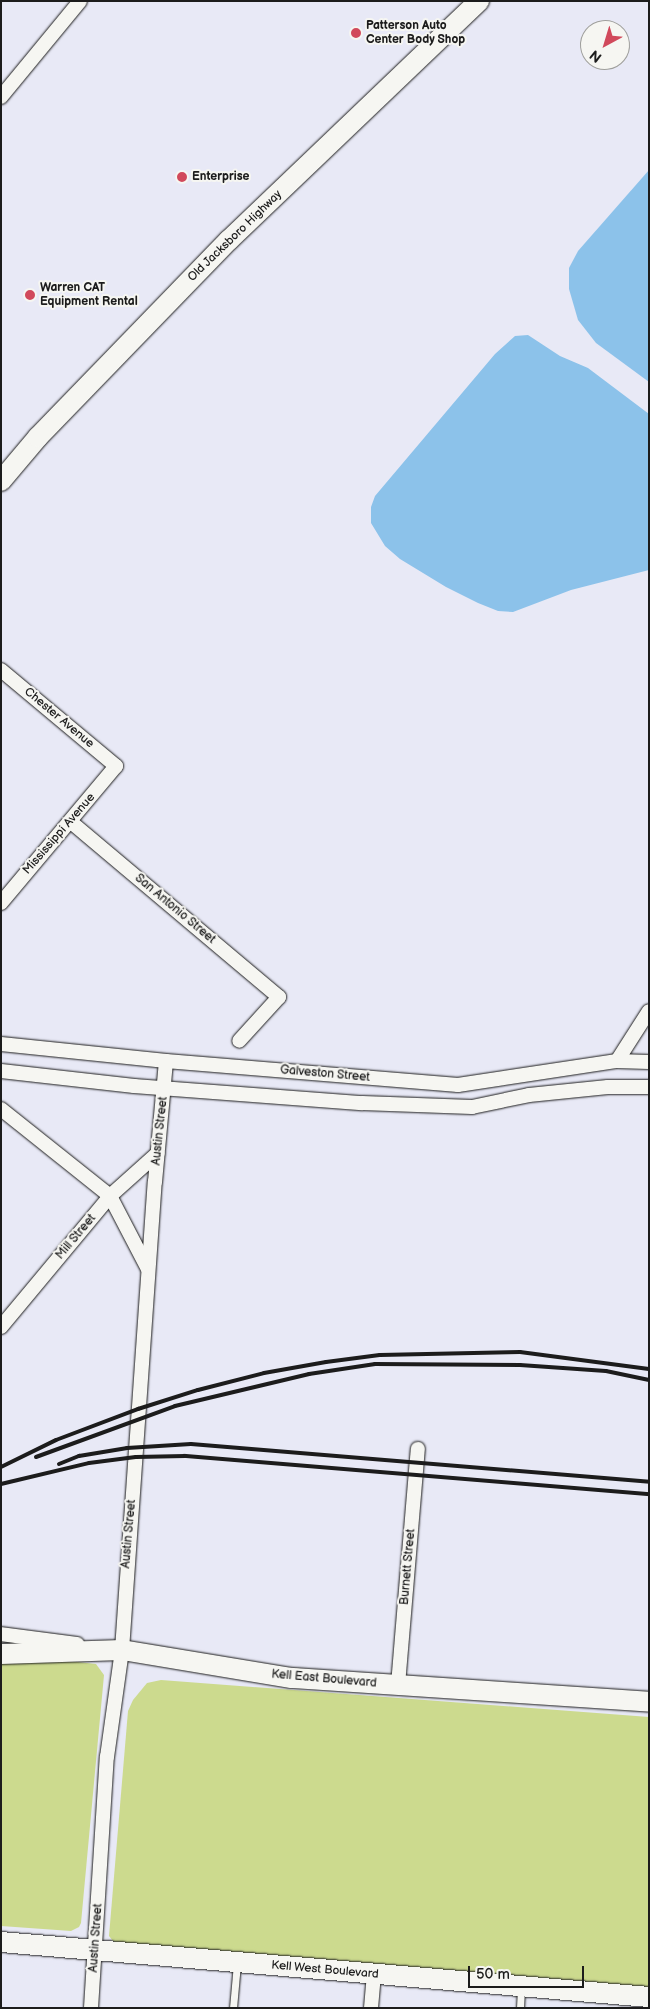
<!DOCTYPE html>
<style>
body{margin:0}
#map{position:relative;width:650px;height:2009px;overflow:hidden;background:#e8e9f6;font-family:"Balsamiq Sans",sans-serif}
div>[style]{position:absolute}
.green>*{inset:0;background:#ccda8e}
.water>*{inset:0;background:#8cc2ea}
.roads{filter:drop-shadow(0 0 1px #1c1c1c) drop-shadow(0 0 1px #1c1c1c)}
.service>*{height:7px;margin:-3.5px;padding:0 3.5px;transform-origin:3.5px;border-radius:3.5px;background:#f6f6f2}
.minor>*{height:14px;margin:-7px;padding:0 7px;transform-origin:7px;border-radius:7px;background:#f6f6f2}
.secondary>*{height:20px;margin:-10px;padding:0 10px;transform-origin:10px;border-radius:10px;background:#f6f6f2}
.rail>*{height:4px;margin:-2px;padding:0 2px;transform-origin:2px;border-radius:2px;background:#1c1c1c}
.dots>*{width:14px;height:14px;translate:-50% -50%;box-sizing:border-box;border:2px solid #f6f6f2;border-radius:50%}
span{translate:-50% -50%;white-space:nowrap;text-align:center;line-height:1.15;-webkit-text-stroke:4px #f6f6f2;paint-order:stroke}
.poi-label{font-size:12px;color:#1c1c1c;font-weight:700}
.left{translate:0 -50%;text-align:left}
.street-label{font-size:12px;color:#1c1c1c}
.frame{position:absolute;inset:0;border:2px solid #1c1c1c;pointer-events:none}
.north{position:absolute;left:580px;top:20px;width:50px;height:50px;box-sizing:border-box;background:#f6f6f2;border:1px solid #9f9f9c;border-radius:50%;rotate:219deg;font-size:14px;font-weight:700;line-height:20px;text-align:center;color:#1c1c1c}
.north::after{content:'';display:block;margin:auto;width:18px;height:22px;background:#d1495b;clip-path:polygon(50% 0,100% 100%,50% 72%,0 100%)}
.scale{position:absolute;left:468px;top:1966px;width:116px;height:22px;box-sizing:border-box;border:2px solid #1c1c1c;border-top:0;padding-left:6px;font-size:15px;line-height:18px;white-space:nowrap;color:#1c1c1c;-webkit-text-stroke:4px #f6f6f2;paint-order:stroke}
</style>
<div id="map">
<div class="green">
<div style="clip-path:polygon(50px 1659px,96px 1664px,104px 1675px,81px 1923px,79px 1927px,71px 1931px,1px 1926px,1px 1662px)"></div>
<div style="clip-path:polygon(161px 1680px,649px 1717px,649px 1990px,120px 1944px,113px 1941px,109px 1936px,128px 1711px,133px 1700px,147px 1683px)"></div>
</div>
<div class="water">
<div style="clip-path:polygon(649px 170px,649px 382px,596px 343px,578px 320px,569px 289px,569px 268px,578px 251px)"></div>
<div style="clip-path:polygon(528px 335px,560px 356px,588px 368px,649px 414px,649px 570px,571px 590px,513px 612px,498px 611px,478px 603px,446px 587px,400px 559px,385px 546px,371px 523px,371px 507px,375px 496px,495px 354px,515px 336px)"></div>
</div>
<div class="roads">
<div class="service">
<div style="left:233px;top:2008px;width:45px;rotate:-84.9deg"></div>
<div style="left:520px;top:2008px;width:21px;rotate:-87deg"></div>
</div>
<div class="minor">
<div style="left:1px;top:97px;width:124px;rotate:-50.5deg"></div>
<div style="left:1px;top:670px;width:150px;rotate:39.9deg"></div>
<div style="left:116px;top:766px;width:179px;rotate:130deg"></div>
<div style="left:71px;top:822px;width:272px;rotate:40.1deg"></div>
<div style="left:279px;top:997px;width:59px;rotate:132.3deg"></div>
<div style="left:1px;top:1044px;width:166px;rotate:5.9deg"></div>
<div style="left:166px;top:1061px;width:293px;rotate:4.7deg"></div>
<div style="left:458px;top:1085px;width:161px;rotate:-8.6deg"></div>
<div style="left:617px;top:1061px;width:32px;rotate:2deg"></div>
<div style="left:617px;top:1061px;width:59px;rotate:-57.4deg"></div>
<div style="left:1px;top:1071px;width:134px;rotate:6.4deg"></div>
<div style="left:134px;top:1086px;width:229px;rotate:4.3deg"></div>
<div style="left:362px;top:1103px;width:110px;rotate:2.1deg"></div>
<div style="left:472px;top:1107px;width:58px;rotate:-11.9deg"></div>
<div style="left:529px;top:1095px;width:79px;rotate:-5.8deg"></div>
<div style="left:608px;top:1087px;width:41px"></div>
<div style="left:1px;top:1109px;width:139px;rotate:38.6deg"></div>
<div style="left:110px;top:1196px;width:82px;rotate:62.5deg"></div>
<div style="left:1px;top:1327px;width:170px;rotate:-50.2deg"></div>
<div style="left:110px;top:1196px;width:64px;rotate:-41.9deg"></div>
<div style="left:1px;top:1634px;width:77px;rotate:7.5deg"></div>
<div style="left:398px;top:1685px;width:237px;rotate:-85.2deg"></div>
<div style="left:91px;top:2008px;width:252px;rotate:-86.4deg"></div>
<div style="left:107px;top:1757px;width:108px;rotate:-82deg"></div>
<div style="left:122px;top:1650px;width:469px;rotate:-86deg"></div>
<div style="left:155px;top:1182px;width:121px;rotate:-84.8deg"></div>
<div style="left:371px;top:2008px;width:34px;rotate:-85deg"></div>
</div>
<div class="secondary">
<div style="left:1px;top:481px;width:57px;rotate:-49.9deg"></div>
<div style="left:38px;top:437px;width:274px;rotate:-45.9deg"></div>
<div style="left:229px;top:240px;width:346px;rotate:-43.7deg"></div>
<div style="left:1px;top:1654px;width:121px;rotate:-1.9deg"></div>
<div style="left:122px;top:1650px;width:172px;rotate:9.4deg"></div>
<div style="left:292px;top:1678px;width:358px;rotate:3.8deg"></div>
<div style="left:1px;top:1942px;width:650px;rotate:4.85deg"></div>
</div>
</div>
<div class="rail">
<div style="left:36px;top:1457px;width:148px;rotate:-20.1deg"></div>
<div style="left:175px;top:1406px;width:138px;rotate:-13.4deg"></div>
<div style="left:309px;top:1374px;width:67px;rotate:-8.6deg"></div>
<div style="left:375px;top:1364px;width:145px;rotate:0.4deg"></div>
<div style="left:520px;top:1365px;width:86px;rotate:4deg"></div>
<div style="left:606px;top:1371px;width:44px;rotate:11.8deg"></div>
<div style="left:59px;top:1464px;width:22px;rotate:-22deg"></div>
<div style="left:79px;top:1456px;width:49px;rotate:-9.5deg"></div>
<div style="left:127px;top:1448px;width:64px;rotate:-3.6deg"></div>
<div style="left:191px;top:1444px;width:460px;rotate:4.7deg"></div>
<div style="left:1px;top:1467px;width:61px;rotate:-26.1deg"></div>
<div style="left:56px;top:1440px;width:88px;rotate:-20.7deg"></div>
<div style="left:138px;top:1409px;width:63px;rotate:-17.6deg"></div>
<div style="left:198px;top:1390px;width:68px;rotate:-14.4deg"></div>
<div style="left:264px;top:1373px;width:63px;rotate:-10.1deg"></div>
<div style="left:326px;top:1362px;width:54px;rotate:-7.4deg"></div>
<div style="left:380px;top:1355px;width:140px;rotate:-1.2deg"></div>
<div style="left:520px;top:1352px;width:130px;rotate:7.5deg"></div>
<div style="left:1px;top:1484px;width:90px;rotate:-13.4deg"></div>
<div style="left:89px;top:1463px;width:47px;rotate:-7.3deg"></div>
<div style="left:136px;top:1457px;width:49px;rotate:-1.2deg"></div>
<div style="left:185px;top:1456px;width:466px;rotate:4.7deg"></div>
</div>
<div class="dots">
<div style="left:356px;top:33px;background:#d1495b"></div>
<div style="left:182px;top:177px;background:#d1495b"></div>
<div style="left:30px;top:295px;background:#d1495b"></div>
</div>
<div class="poi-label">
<span class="left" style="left:366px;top:33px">Patterson Auto<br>Center Body Shop</span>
<span class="left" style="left:192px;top:177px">Enterprise</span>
<span class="left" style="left:40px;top:295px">Warren CAT<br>Equipment Rental</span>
</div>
<div class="street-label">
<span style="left:235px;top:236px;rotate:-44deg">Old Jacksboro Highway</span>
<span style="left:59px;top:718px;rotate:40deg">Chester Avenue</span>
<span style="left:59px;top:834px;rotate:-49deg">Mississippi Avenue</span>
<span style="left:175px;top:909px;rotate:40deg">San Antonio Street</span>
<span style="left:325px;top:1074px;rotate:5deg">Galveston Street</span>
<span style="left:160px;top:1131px;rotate:-84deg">Austin Street</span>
<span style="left:76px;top:1237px;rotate:-50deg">Mill Street</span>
<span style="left:129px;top:1534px;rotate:-85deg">Austin Street</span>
<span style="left:408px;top:1567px;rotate:-85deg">Burnett Street</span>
<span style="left:324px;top:1679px;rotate:5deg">Kell East Boulevard</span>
<span style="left:96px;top:1938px;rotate:-86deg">Austin Street</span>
<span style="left:325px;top:1970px;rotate:5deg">Kell West Boulevard</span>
</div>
<div class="frame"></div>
<div class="north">N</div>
<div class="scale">50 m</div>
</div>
